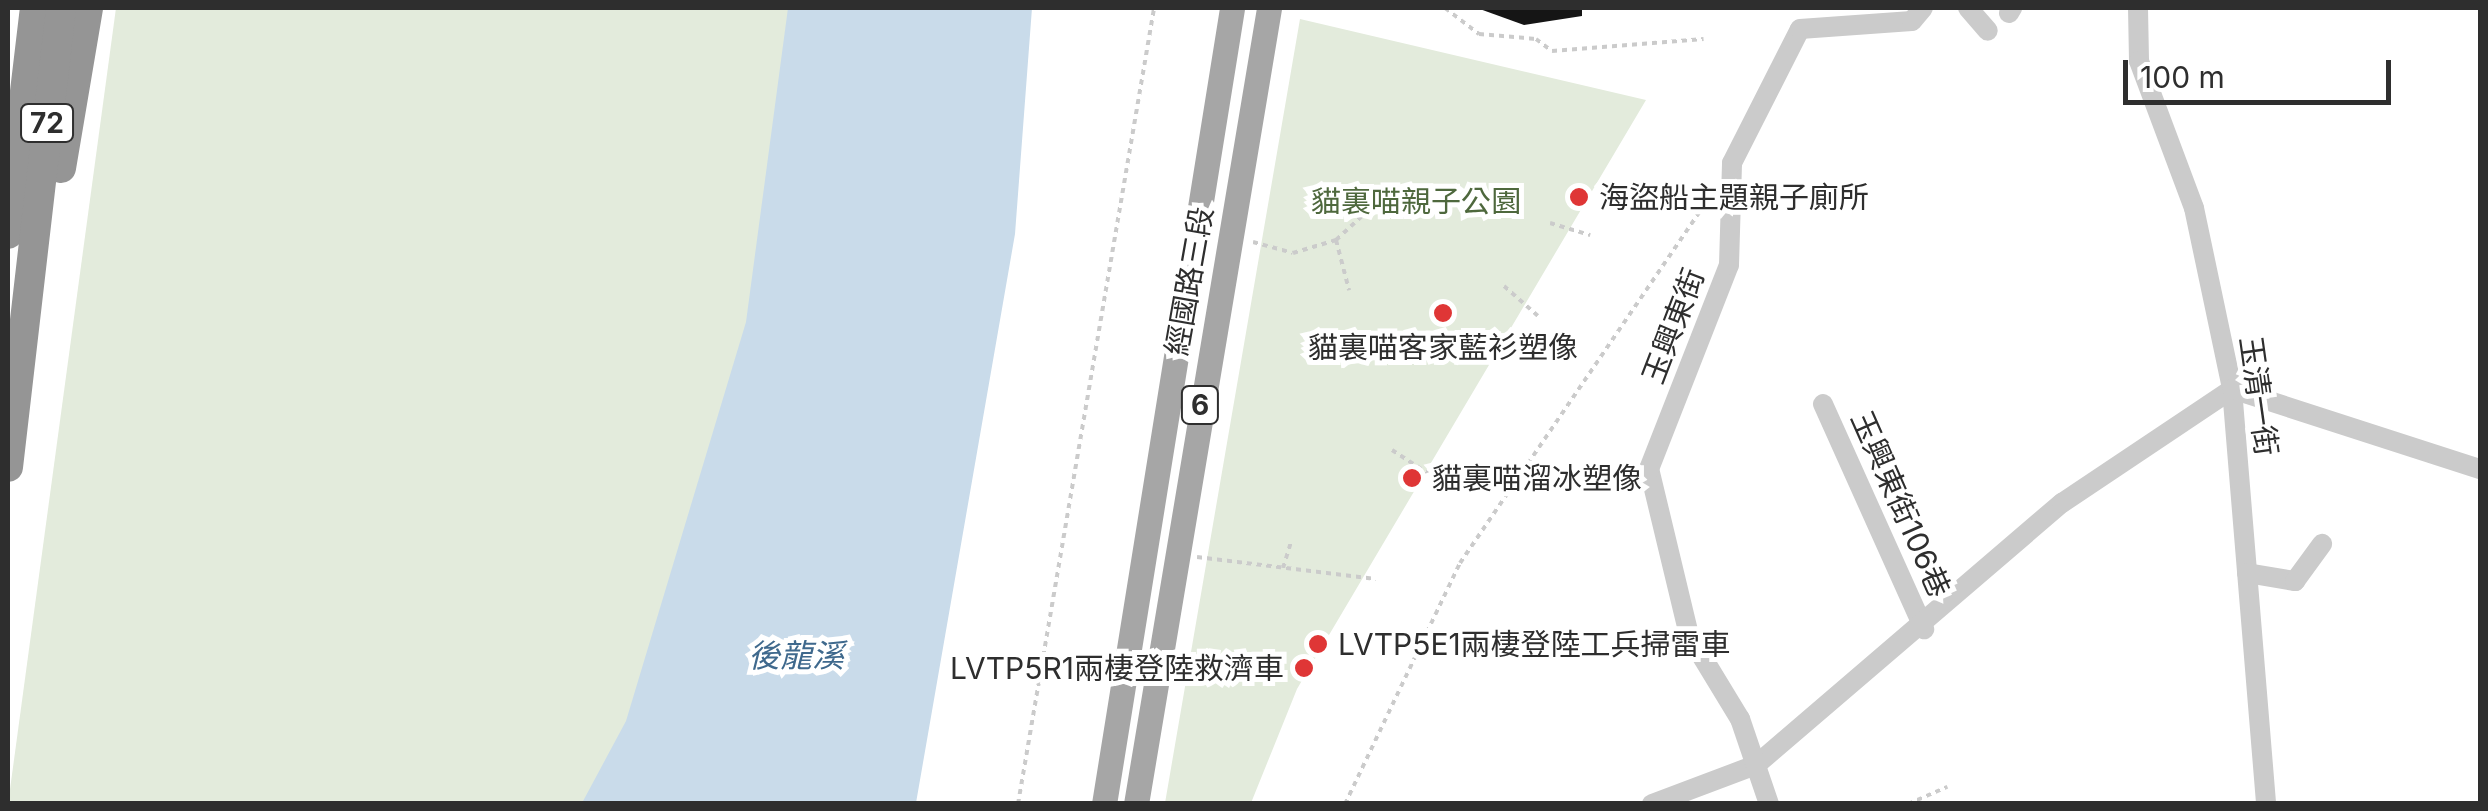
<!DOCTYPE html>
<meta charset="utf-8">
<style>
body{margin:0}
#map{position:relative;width:2488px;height:811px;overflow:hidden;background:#fff;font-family:Inter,"Noto Sans TC",sans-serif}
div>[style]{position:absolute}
.green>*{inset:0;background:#e3ebdc}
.water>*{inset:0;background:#c9dbea}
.building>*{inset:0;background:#151515}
.path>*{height:4px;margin-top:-2px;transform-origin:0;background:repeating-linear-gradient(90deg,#cbcbcb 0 5px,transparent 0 10px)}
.minor>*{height:20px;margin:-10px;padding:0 10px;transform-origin:10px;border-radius:10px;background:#cbcbcb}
.major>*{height:25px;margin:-12.5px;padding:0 12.5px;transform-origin:12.5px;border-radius:12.5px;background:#a6a6a6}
.highway>*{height:30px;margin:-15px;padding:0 15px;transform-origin:15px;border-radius:15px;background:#959595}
.dots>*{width:28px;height:28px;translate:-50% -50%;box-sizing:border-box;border:5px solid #fff;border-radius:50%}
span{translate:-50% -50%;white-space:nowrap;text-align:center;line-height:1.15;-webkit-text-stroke:10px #fff;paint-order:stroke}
.shield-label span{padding:2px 8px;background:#fff;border:2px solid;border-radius:8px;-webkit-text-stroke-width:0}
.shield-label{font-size:28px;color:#2e2e2e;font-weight:700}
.poi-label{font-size:30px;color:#2e2e2e}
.left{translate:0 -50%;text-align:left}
.right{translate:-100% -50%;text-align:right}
.park-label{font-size:30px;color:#4e683d}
.street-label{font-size:30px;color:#2e2e2e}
.water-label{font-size:32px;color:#3f698d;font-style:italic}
.frame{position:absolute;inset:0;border:10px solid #2e2e2e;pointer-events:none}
.scale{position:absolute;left:2123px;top:60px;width:268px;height:45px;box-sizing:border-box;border:5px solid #2e2e2e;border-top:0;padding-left:12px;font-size:30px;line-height:35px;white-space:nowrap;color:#2e2e2e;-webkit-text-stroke:8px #fff;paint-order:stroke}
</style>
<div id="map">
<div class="green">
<div style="clip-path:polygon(116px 8px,910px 8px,771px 803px,8px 804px)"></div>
<div style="clip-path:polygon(1300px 19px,1646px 100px,1297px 689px,1251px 803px,1165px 803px)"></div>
</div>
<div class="water">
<div style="clip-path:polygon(788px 8px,1032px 8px,1015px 234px,916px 803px,582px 803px,626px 721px,746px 322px)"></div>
</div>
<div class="building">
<div style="clip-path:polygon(1477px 8px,1582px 8px,1582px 16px,1524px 25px)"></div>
</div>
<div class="path">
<div style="left:1445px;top:8px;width:43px;rotate:37.4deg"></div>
<div style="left:1479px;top:34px;width:57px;rotate:5deg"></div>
<div style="left:1536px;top:39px;width:20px;rotate:37deg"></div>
<div style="left:1552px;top:51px;width:152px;rotate:-4.5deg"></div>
<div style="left:1550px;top:223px;width:42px;rotate:16.7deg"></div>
<div style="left:1336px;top:240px;width:52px;rotate:75.4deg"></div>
<div style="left:1253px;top:242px;width:41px;rotate:15.4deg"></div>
<div style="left:1293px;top:253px;width:45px;rotate:-16.8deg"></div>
<div style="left:1336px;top:240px;width:53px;rotate:-42.7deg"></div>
<div style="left:1375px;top:204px;width:17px;rotate:-90deg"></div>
<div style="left:1375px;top:187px;width:13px;rotate:-176deg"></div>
<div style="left:1504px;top:286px;width:45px;rotate:41.4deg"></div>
<div style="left:1392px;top:450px;width:51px;rotate:33.1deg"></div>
<div style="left:1197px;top:557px;width:180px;rotate:7deg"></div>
<div style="left:1283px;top:568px;width:28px;rotate:-73deg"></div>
<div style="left:1018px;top:804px;width:808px;rotate:-80.3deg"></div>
<div style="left:1345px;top:804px;width:267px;rotate:-64.5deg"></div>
<div style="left:1460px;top:563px;width:449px;rotate:-55.7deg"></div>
<div style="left:1908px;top:804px;width:43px;rotate:-23.6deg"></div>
</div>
<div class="minor">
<div style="left:1968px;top:8px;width:30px;rotate:49deg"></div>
<div style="left:2138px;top:8px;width:53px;rotate:88.9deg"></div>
<div style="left:2139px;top:61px;width:157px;rotate:69.5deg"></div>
<div style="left:2194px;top:208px;width:185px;rotate:78.1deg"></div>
<div style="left:2232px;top:389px;width:416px;rotate:85.3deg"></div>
<div style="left:2009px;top:13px;width:6px;rotate:-59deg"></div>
<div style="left:1823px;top:404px;width:247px;rotate:65.8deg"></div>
<div style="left:2247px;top:573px;width:49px;rotate:9.5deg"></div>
<div style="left:2295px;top:581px;width:46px;rotate:-53.9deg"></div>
<div style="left:1652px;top:804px;width:111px;rotate:-20.6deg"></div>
<div style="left:1756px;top:765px;width:403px;rotate:-40.6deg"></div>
<div style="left:2062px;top:503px;width:205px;rotate:-33.8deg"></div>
<div style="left:2232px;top:389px;width:261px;rotate:17.9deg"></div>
<div style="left:1769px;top:804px;width:90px;rotate:-108.8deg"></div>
<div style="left:1740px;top:719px;width:98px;rotate:-121.3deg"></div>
<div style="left:1689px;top:635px;width:171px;rotate:-103.5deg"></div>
<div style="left:1649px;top:469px;width:219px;rotate:-68.6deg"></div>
<div style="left:1729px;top:265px;width:102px;rotate:-88.3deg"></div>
<div style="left:1732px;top:163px;width:150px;rotate:-63.1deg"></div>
<div style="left:1800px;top:29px;width:112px;rotate:-4.1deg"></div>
<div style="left:1912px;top:21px;width:17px;rotate:-50deg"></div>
</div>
<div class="major">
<div style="left:1104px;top:804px;width:806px;rotate:-80.86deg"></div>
<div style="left:1136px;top:804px;width:807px;rotate:-80.51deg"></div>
</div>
<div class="highway">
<div style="left:61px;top:168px;width:162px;rotate:-80.4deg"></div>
<div style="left:8px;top:234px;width:228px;rotate:-83.2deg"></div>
<div style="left:8px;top:467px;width:462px;rotate:-83.4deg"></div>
</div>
<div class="dots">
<div style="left:1579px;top:197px;background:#df3636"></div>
<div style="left:1443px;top:313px;background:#df3636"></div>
<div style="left:1412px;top:478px;background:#df3636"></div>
<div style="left:1318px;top:644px;background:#df3636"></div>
<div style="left:1304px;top:668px;background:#df3636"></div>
</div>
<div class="shield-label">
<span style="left:47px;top:123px">72</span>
<span style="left:1200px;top:405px">6</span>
</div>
<div class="poi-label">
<span class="left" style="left:1599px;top:197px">海盜船主題親子廁所</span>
<span style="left:1443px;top:347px">貓裏喵客家藍衫塑像</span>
<span class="left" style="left:1432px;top:478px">貓裏喵溜冰塑像</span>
<span class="left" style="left:1338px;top:644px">LVTP5E1兩棲登陸工兵掃雷車</span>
<span class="right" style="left:1284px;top:668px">LVTP5R1兩棲登陸救濟車</span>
</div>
<div class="park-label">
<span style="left:1416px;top:201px">貓裏喵親子公園</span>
</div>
<div class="street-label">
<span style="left:1189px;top:281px;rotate:-80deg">經國路三段</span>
<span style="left:1673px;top:326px;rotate:-69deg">玉興東街</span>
<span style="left:2259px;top:396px;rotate:82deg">玉清一街</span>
<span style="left:1901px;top:504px;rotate:66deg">玉興東街106巷</span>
</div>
<div class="water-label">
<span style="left:796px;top:656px">後龍溪</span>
</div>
<div class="frame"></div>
<div class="scale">100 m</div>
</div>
